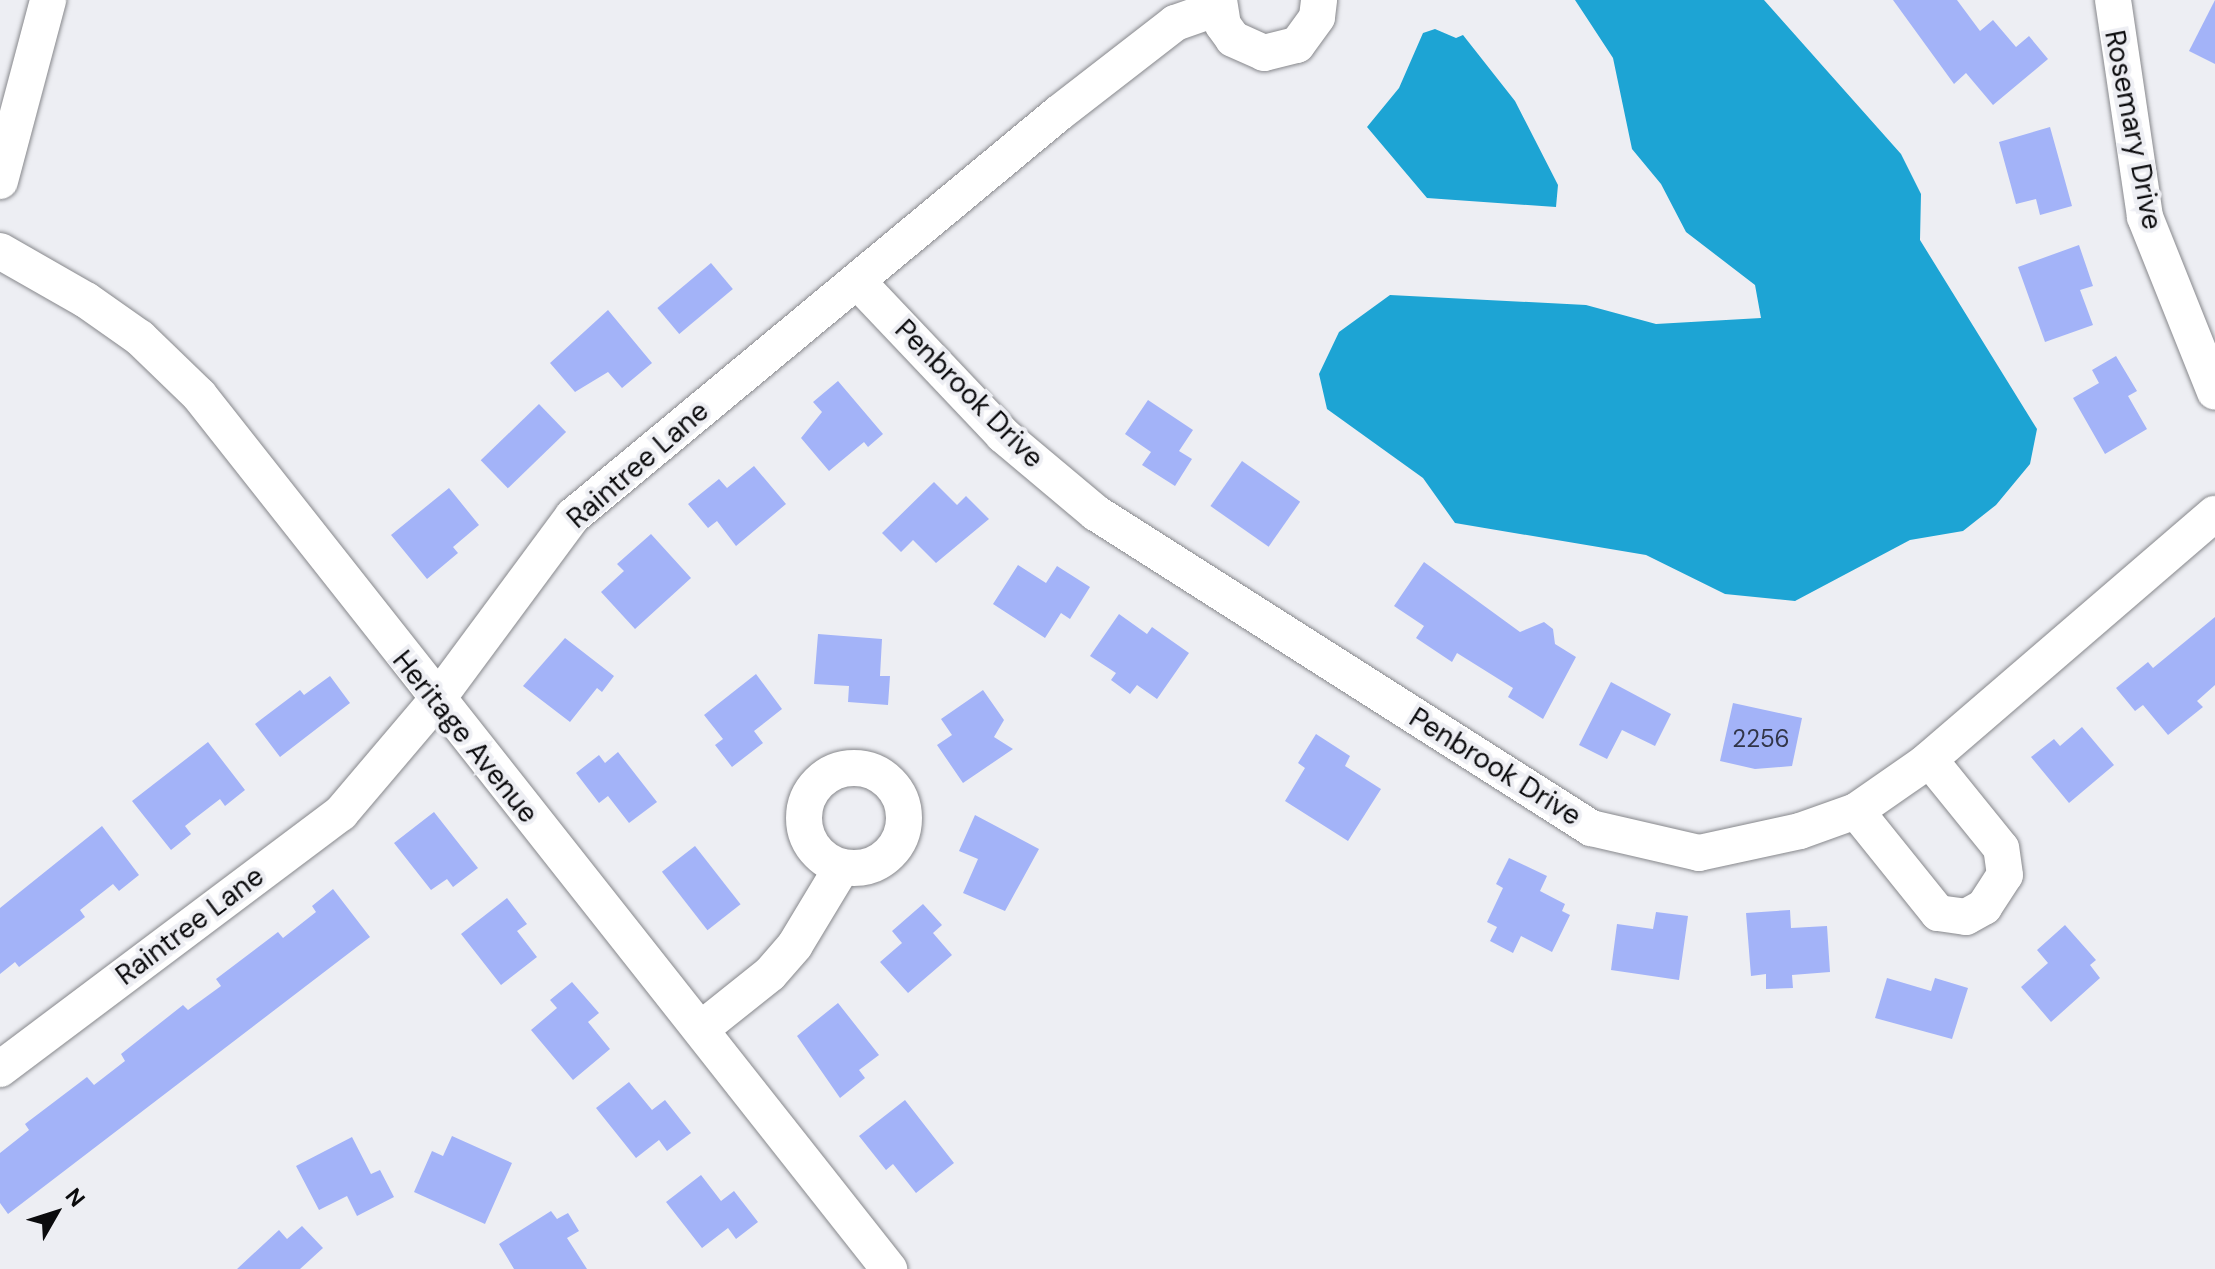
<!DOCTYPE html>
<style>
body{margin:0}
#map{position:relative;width:2215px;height:1269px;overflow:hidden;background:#edeef3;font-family:"DM Sans",sans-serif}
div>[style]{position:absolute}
.water>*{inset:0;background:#1da4d4}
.building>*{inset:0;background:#a3b3f8;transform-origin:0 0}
.roads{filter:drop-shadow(0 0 2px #87888c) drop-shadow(0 0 2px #87888c)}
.minor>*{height:36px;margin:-18px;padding:0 18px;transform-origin:18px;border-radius:18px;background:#fff}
.minor>.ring{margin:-18px;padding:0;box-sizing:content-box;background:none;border:36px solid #fff;border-radius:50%}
span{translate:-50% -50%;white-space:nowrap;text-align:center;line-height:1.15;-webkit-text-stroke:8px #edeef3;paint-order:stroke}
.number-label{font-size:24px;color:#313548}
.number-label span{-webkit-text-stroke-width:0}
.street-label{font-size:28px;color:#0b0b0d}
.north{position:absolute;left:16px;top:1173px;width:80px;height:80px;-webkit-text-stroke:6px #edeef3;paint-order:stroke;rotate:51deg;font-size:22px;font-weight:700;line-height:32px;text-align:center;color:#0b0b0d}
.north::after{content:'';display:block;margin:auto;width:28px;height:36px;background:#0b0b0d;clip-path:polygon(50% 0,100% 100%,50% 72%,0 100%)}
</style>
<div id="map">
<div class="water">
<div style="clip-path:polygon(1575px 0,1764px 0,1901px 154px,1921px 194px,1920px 240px,2037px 429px,2030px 464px,1996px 505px,1963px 531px,1910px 540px,1795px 601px,1725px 594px,1646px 555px,1455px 523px,1423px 478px,1327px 409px,1319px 374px,1339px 332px,1390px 295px,1586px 305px,1656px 324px,1761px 318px,1755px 285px,1686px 232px,1661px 184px,1632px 149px,1613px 58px)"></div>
<div style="clip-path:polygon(1435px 29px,1456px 38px,1463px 35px,1515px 101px,1558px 185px,1556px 207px,1427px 198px,1367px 127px,1399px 88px,1423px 33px)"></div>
</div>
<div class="building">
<div style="clip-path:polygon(1893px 0,1957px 0,1980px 31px,1993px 20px,2016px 47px,2029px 36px,2048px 59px,1993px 105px,1966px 73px,1954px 84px)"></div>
<div style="clip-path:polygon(2215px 0,2215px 64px,2189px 51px)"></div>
<div style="clip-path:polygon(2050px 127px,2072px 206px,2040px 215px,2036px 199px,2016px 204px,1999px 142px)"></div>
<div style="clip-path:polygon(2079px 245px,2093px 286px,2080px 290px,2093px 325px,2045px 342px,2018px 267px)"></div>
<div style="left:711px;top:263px;width:34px;height:70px;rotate:50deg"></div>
<div style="clip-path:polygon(608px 310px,652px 363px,622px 388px,608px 372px,575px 392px,550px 363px)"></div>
<div style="clip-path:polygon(2116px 356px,2137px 391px,2128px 396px,2147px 429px,2105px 454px,2073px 398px,2099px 383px,2092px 370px)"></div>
<div style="clip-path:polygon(838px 381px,883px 434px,868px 447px,864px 442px,829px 471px,801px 438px,822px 412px,813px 402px)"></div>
<div style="clip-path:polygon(1148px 400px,1193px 430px,1179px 451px,1192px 459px,1175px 486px,1142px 465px,1151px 452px,1125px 434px)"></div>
<div style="left:539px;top:404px;width:39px;height:81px;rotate:46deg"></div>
<div style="left:1242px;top:461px;width:71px;height:55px;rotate:35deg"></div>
<div style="clip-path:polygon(754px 466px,786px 504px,736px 546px,717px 521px,708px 528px,688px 504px,719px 479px,727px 488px)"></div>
<div style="clip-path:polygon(934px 482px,957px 505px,966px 496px,989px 519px,936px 563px,913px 540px,901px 552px,882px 533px)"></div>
<div style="clip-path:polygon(449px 488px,479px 525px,453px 547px,458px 553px,427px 579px,391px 535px)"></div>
<div style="clip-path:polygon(651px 534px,691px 578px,635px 629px,601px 592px,624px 571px,617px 564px)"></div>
<div style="clip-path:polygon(1424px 562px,1520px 632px,1544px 622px,1553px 629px,1555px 644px,1576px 657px,1543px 719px,1508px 697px,1513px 688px,1457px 653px,1452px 662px,1416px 638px,1424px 626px,1394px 606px)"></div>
<div style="clip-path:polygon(1018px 565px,1046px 583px,1057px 566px,1090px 587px,1070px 619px,1061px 613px,1045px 638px,993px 604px)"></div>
<div style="clip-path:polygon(1119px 614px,1147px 634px,1152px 627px,1189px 653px,1157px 699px,1137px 685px,1130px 694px,1111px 680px,1116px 673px,1090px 656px)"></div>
<div style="clip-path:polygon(2215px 617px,2215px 685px,2197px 701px,2203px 707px,2168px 735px,2143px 705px,2135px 711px,2116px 688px,2148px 662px,2153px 668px)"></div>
<div style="clip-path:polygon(818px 634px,882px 639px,880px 676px,890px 676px,888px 705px,848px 702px,849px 686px,814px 684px)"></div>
<div style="clip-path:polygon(565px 638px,614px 676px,602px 692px,597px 688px,570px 722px,523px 686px)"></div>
<div style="clip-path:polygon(756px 674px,782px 709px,754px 731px,763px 743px,732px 767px,715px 745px,723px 739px,704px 715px)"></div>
<div style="clip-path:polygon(330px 676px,350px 703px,280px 757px,255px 724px,300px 690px,304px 695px)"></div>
<div style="clip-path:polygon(1611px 682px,1671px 714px,1655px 746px,1622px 730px,1607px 759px,1579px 745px)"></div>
<div style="clip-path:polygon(983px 690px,1004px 720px,994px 737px,1013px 749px,963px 783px,937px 745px,952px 735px,941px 719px)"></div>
<div style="clip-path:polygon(1733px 703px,1802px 718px,1792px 766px,1755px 769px,1720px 761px)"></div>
<div style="clip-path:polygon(2082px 727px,2114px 765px,2069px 803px,2031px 757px,2054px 739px,2060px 746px)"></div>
<div style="clip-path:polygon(1316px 734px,1350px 756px,1345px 766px,1381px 789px,1348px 841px,1285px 801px,1305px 768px,1298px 763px)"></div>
<div style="clip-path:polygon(208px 742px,245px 790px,225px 806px,220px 799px,185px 826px,191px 834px,171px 850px,132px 801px)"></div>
<div style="clip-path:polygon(618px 752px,657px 802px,629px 823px,608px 796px,599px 803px,576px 773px,599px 755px,605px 763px)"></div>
<div style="clip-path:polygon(434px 812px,478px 868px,453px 887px,447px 879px,431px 890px,394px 843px)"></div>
<div style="clip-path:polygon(975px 815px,1039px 849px,1005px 911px,963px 893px,978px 859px,959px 851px)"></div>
<div style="clip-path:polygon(102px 826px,139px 875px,119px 891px,113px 884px,80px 910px,85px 917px,19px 967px,15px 962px,0 974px,0 908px)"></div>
<div style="left:695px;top:846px;width:74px;height:42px;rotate:52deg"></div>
<div style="clip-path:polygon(1509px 858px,1547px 876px,1540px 891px,1565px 904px,1562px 911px,1570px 915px,1552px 952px,1521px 936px,1513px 953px,1490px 941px,1497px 927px,1487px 922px,1503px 888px,1496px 884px)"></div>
<div style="clip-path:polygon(333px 889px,370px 937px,8px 1214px,0 1203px,0 1153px,29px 1130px,25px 1124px,87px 1077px,94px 1085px,125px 1061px,121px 1054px,183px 1005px,188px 1010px,221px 986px,216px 979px,278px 932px,283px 938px,316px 912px,312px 906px)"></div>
<div style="clip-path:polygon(507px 898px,527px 924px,517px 931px,537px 957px,501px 985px,461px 934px)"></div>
<div style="clip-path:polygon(923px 904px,942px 925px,933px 933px,952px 955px,908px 993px,880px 962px,902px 943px,892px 931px)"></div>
<div style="clip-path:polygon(1790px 910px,1791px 928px,1827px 926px,1830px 972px,1792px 975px,1793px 988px,1766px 989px,1766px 974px,1751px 976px,1746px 913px)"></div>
<div style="clip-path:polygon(1656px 912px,1688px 916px,1679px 980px,1611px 970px,1617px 924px,1653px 929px)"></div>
<div style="clip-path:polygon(2065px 925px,2096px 960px,2090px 965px,2100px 978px,2051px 1022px,2021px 987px,2048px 963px,2037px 950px)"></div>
<div style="clip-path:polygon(1887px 978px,1931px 991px,1935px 978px,1968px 988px,1952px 1039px,1875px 1018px)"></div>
<div style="clip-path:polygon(572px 982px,599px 1013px,588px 1022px,610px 1049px,573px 1080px,531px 1030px,557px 1008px,550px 1000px)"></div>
<div style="clip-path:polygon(838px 1003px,879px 1055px,859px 1070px,865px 1078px,840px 1098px,797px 1036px)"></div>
<div style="clip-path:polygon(629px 1082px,652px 1110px,665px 1100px,691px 1133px,667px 1151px,659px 1140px,636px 1158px,596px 1108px)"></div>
<div style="clip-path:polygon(905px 1100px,954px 1163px,916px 1193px,893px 1164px,886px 1170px,859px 1136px)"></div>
<div style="clip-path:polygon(452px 1136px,512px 1163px,485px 1224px,414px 1192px,432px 1151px,443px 1156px)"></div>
<div style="clip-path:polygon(352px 1137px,371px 1174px,380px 1170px,394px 1197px,357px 1216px,347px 1196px,319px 1210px,296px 1166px)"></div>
<div style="clip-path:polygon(701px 1175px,721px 1201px,734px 1191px,758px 1222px,736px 1239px,728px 1228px,702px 1248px,666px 1202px)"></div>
<div style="clip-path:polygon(551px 1211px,557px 1219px,568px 1213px,579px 1231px,567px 1238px,587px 1269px,514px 1269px,499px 1244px)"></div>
<div style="clip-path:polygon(302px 1226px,323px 1248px,300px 1269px,237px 1269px,279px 1230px,287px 1239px)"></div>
</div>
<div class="roads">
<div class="minor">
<div style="left:1219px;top:0;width:25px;rotate:81deg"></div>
<div style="left:1223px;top:25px;width:17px;rotate:54deg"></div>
<div style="left:1233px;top:39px;width:34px;rotate:24deg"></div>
<div style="left:1264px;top:53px;width:34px;rotate:-14deg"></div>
<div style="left:1297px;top:45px;width:34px;rotate:-54deg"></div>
<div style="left:1317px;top:17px;width:17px;rotate:-83deg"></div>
<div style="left:2113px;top:0;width:219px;rotate:81.6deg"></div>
<div style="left:2145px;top:217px;width:188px;rotate:68.2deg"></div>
<div style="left:0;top:181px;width:187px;rotate:-75.1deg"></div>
<div style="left:0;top:251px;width:99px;rotate:29.7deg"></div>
<div style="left:86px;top:300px;width:66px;rotate:35.1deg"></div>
<div style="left:140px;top:338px;width:82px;rotate:44deg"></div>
<div style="left:199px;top:395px;width:1114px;rotate:51.71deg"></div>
<div style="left:858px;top:282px;width:211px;rotate:46.5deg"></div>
<div style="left:1003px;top:435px;width:121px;rotate:40deg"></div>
<div style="left:1096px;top:513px;width:587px;rotate:32.47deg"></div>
<div style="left:1591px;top:828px;width:111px;rotate:13deg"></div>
<div style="left:1699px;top:853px;width:103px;rotate:-12.3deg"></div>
<div style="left:1800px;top:831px;width:59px;rotate:-19.7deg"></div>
<div style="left:1856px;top:811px;width:84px;rotate:-34.8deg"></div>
<div style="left:1925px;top:763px;width:382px;rotate:-40.7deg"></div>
<div class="ring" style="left:804px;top:768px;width:64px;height:64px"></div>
<div style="left:1856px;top:811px;width:131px;rotate:51.2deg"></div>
<div style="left:1938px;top:913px;width:28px;rotate:8deg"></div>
<div style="left:1966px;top:917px;width:21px;rotate:-29deg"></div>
<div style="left:1984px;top:907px;width:38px;rotate:-57deg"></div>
<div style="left:2005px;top:875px;width:27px;rotate:-98deg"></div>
<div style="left:2001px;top:848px;width:114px;rotate:-129deg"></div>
<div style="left:701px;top:1029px;width:88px;rotate:-38.6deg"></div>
<div style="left:770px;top:974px;width:38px;rotate:-49deg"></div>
<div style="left:795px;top:945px;width:91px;rotate:-58.9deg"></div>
<div style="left:0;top:1069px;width:426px;rotate:-36.9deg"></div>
<div style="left:341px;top:813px;width:147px;rotate:-49.7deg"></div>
<div style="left:436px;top:701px;width:230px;rotate:-53.5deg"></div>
<div style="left:573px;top:516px;width:631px;rotate:-39.67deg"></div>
<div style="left:1059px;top:113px;width:147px;rotate:-37.8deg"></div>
<div style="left:1175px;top:23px;width:46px;rotate:-19.2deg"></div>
</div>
</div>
<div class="number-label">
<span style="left:1761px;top:739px">2256</span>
</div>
<div class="street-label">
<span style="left:2133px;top:130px;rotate:79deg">Rosemary Drive</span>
<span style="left:969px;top:394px;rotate:45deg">Penbrook Drive</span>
<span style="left:638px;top:465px;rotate:-41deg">Raintree Lane</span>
<span style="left:465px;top:737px;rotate:51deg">Heritage Avenue</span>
<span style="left:1495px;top:767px;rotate:32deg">Penbrook Drive</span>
<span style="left:190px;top:926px;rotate:-37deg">Raintree Lane</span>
</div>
<div class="north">N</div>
</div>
